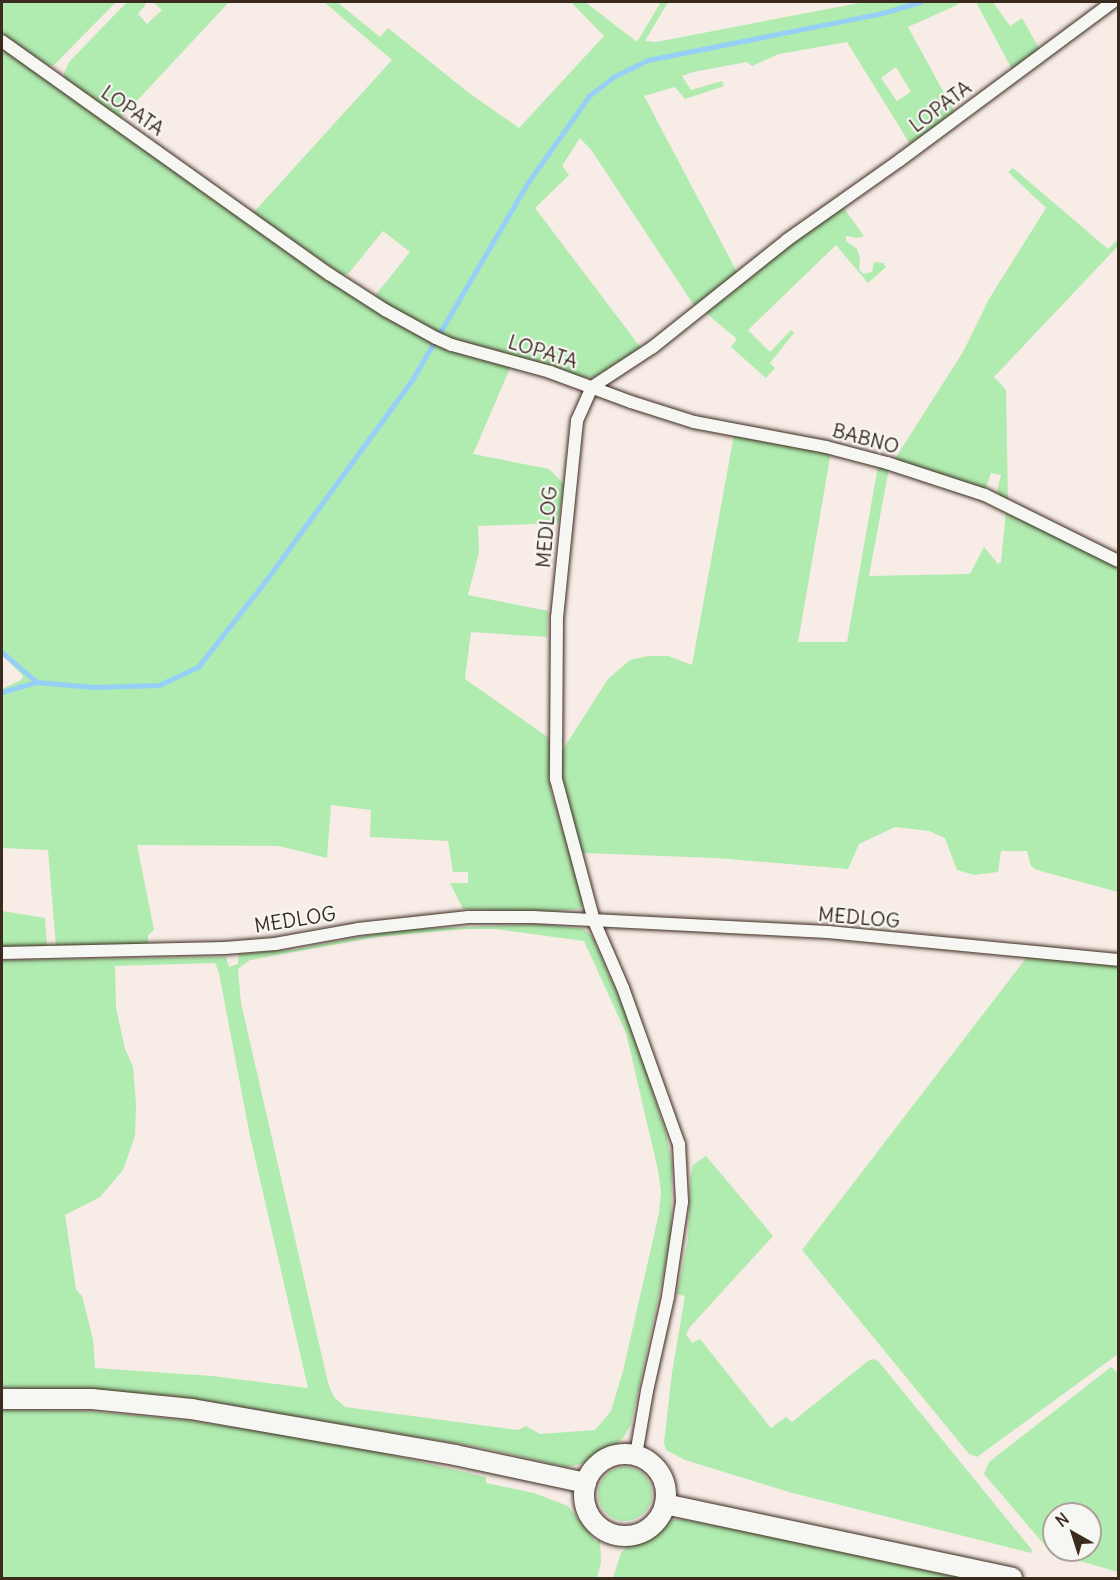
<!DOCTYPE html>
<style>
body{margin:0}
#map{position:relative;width:1120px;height:1580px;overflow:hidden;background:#f7ece6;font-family:Delius,sans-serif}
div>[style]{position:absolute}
.green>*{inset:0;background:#b0ebb0}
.round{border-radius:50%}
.stream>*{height:4.5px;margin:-2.25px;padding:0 2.25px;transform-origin:2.25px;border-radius:2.25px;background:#96d0f6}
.roads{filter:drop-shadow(0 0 2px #3b2a1e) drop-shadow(0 0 2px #3b2a1e)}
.minor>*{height:12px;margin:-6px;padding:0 6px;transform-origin:6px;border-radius:6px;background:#f6f6f2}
.primary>*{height:20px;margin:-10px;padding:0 10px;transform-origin:10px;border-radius:10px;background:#f6f6f2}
.primary>.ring{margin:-10px;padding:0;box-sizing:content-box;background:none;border:20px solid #f6f6f2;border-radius:50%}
span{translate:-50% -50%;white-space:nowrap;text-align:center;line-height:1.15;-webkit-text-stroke:4.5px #f6f6f2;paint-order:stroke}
.street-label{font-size:20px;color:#3b2a1e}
.frame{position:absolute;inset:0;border:3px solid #3b2a1e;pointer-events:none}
.north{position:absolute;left:1042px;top:1502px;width:60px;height:60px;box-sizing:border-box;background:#f6f6f2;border:2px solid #aba49d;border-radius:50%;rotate:321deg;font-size:16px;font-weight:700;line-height:24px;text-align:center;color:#3b2a1e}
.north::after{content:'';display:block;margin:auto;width:21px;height:27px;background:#3b2a1e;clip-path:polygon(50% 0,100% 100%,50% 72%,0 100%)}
</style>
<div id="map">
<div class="green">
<div style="clip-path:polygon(2px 2px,116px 2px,54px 65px,49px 66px,2px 34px)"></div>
<div style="clip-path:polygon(127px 2px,144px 2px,146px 4px,138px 14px,147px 24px,162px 10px,153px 2px,229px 2px,120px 119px,65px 80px,64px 73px,69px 62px)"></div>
<div style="clip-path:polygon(evenodd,324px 2px,337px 2px,380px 37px,388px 28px,469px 93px,519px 128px,604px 36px,571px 2px,585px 2px,637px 42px,661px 2px,668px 2px,645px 41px,656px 42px,864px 2px,957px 2px,959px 4px,908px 27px,955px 113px,910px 144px,847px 42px,779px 54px,752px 66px,747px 62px,693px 72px,682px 76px,691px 90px,722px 81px,724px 86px,685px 99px,675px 87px,644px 96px,737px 272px,695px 307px,592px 151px,580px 138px,562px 166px,569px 175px,535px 208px,641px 348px,594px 377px,582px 378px,548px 365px,441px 336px,374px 297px,410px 252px,383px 231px,348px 274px,341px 274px,253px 213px,392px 60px,324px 2px,896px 67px,911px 92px,897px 101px,881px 78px,896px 67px)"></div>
<div style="clip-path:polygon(976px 2px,993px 2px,1010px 26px,1022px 18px,1040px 50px,1013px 71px)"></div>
<div style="clip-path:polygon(2px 48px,387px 318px,440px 347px,511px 366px,473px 454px,549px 469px,564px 484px,558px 523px,478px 526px,479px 552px,468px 595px,548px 611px,547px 637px,471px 632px,465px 679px,549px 738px,551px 791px,584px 901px,580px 909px,547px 912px,463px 909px,450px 883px,468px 883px,468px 872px,453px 872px,448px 841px,370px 837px,371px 810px,331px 805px,327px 858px,279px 846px,137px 845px,154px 930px,148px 935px,148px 944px,56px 946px,48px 850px,2px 848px,2px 689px,21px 680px,23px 676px,2px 655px)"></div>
<div style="clip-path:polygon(1013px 168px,1108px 249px,1118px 239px,1118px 246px,994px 377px,1006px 390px,1008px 504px,997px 492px,1001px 475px,991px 473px,985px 490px,893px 462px,963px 352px,989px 299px,1046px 208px,1008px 172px)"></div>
<div style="clip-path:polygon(843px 207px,864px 236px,857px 238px,846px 236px,846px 241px,857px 249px,860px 259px,859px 269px,863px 274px,872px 272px,874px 262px,883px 263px,886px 267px,868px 283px,836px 245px,748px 330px,770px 352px,791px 330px,794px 333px,770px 363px,775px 368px,766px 378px,731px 347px,737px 339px,706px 313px,804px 234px)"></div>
<div style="clip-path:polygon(734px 435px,831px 452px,798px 642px,847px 642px,878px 466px,889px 468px,869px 576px,970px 574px,984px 547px,998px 564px,1001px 562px,1006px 511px,1118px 566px,1118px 892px,1037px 870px,1031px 866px,1027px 851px,1001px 851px,998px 872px,974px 875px,957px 870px,945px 838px,929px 831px,895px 827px,859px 844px,848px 869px,716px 858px,583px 853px,561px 786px,562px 751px,608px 679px,630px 660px,648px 656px,668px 656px,692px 665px)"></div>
<div style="clip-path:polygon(2px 911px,45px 918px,47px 947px,2px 948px)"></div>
<div style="clip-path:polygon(evenodd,541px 924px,584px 929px,592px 936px,629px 1020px,666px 1133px,672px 1164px,671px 1233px,662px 1280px,631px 1424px,623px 1438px,614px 1447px,592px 1462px,567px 1467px,479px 1447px,174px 1396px,104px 1391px,2px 1388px,2px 960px,226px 957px,229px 967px,238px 964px,239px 954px,297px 949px,396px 930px,541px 924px,464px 929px,495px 929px,584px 941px,626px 1033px,658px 1170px,661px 1192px,659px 1213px,623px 1371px,611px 1411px,595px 1430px,540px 1434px,526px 1426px,518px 1430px,345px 1407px,334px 1397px,328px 1383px,241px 1003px,238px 969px,250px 960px,377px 937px,464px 929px,541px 924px,215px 963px,219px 973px,250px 1136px,308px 1388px,212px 1376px,95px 1368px,93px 1339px,82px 1296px,76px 1289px,65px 1215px,100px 1197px,123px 1170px,135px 1136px,136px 1104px,133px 1067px,125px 1049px,116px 1008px,115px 966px,215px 963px)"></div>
<div style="clip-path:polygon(1027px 957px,1118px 964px,1118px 1354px,977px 1457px,969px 1454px,802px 1250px)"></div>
<div style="clip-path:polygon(706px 1156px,773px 1236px,690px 1327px,686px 1334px,692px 1343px,700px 1339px,771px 1428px,786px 1417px,792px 1422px,868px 1361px,873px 1359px,879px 1362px,1032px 1550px,1031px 1553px,789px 1492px,685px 1460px,666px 1450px,664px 1443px,672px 1373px,685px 1296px,677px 1294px,688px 1239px,690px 1179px,693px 1165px)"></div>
<div style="clip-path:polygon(evenodd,1111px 1367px,1118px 1373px,1118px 1572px,1056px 1554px,1048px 1549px,984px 1474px,989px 1462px,1111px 1367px,1054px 1514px,1090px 1514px,1090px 1550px,1054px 1550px,1054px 1514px)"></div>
<div style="clip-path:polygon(2px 1410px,86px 1411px,185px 1420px,338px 1443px,486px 1477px,486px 1483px,534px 1493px,568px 1506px,596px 1542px,600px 1539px,601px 1562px,597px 1578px,2px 1578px)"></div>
<div class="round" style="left:598px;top:1467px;width:54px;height:54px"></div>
<div style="clip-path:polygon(682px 1519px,806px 1544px,961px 1578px,613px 1578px,621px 1553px,633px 1540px,671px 1520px)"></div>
</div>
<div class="stream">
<div style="left:2px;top:652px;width:46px;rotate:40.6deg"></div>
<div style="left:2px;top:692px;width:36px;rotate:-16deg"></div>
<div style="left:37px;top:682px;width:56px;rotate:5.1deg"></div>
<div style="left:93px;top:687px;width:66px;rotate:-1.7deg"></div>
<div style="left:159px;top:685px;width:43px;rotate:-24.8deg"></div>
<div style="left:198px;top:667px;width:112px;rotate:-51.9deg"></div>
<div style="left:267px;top:579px;width:246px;rotate:-53.9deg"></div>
<div style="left:412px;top:380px;width:227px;rotate:-59.6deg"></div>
<div style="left:527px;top:184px;width:108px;rotate:-54.8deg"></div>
<div style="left:589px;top:96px;width:31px;rotate:-38deg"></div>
<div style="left:613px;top:77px;width:39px;rotate:-26deg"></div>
<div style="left:648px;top:60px;width:236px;rotate:-11.3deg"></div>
<div style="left:879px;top:14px;width:43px;rotate:-16.3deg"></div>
</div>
<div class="roads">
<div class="minor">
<div style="left:2px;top:41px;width:402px;rotate:35.5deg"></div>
<div style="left:329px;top:274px;width:67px;rotate:32.7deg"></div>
<div style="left:385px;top:310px;width:58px;rotate:28.8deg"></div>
<div style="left:436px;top:338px;width:17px;rotate:24deg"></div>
<div style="left:452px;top:345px;width:102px;rotate:15.4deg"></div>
<div style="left:550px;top:372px;width:86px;rotate:20.3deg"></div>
<div style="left:631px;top:402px;width:66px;rotate:17.6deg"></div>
<div style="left:694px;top:422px;width:134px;rotate:10.7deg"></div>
<div style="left:826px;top:447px;width:63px;rotate:14.7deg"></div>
<div style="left:887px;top:463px;width:103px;rotate:18.1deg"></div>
<div style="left:985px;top:495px;width:148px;rotate:26.4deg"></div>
<div style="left:592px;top:387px;width:37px;rotate:114deg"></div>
<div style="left:577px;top:421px;width:197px;rotate:95.8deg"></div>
<div style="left:557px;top:617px;width:162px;rotate:90.4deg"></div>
<div style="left:556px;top:779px;width:147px;rotate:75deg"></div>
<div style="left:594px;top:921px;width:73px;rotate:66.6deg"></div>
<div style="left:623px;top:988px;width:166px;rotate:70.3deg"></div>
<div style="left:679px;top:1144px;width:58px;rotate:87deg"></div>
<div style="left:682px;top:1202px;width:96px;rotate:98.4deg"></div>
<div style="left:668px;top:1297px;width:96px;rotate:102.6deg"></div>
<div style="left:647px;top:1391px;width:65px;rotate:99.8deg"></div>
<div style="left:592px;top:387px;width:73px;rotate:-33.3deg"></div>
<div style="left:653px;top:347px;width:171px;rotate:-38.6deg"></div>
<div style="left:787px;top:240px;width:138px;rotate:-35.3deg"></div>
<div style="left:900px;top:160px;width:265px;rotate:-36.6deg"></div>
<div style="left:2px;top:953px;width:223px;rotate:-1.3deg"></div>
<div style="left:225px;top:948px;width:50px;rotate:-4.6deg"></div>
<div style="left:275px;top:944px;width:84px;rotate:-10.2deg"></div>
<div style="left:358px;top:929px;width:111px;rotate:-6.2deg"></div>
<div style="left:468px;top:917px;width:65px"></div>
<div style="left:533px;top:917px;width:295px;rotate:2.9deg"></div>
<div style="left:828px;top:932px;width:291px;rotate:5.5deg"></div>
</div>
<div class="primary">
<div style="left:2px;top:1399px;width:90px"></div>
<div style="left:92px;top:1399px;width:100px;rotate:5.7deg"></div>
<div style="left:192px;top:1409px;width:267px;rotate:9.9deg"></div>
<div style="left:455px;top:1455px;width:134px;rotate:12.1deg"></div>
<div class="ring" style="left:584px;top:1454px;width:62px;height:62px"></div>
<div style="left:665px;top:1504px;width:355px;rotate:12deg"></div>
</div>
</div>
<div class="street-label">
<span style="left:940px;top:106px;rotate:-37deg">LOPATA</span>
<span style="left:133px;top:110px;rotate:35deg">LOPATA</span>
<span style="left:543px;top:351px;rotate:17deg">LOPATA</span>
<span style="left:866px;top:438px;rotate:15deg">BABNO</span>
<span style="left:546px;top:527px;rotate:-85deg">MEDLOG</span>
<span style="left:859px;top:917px;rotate:5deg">MEDLOG</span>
<span style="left:295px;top:919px;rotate:-9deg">MEDLOG</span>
</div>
<div class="frame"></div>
<div class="north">N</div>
</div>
